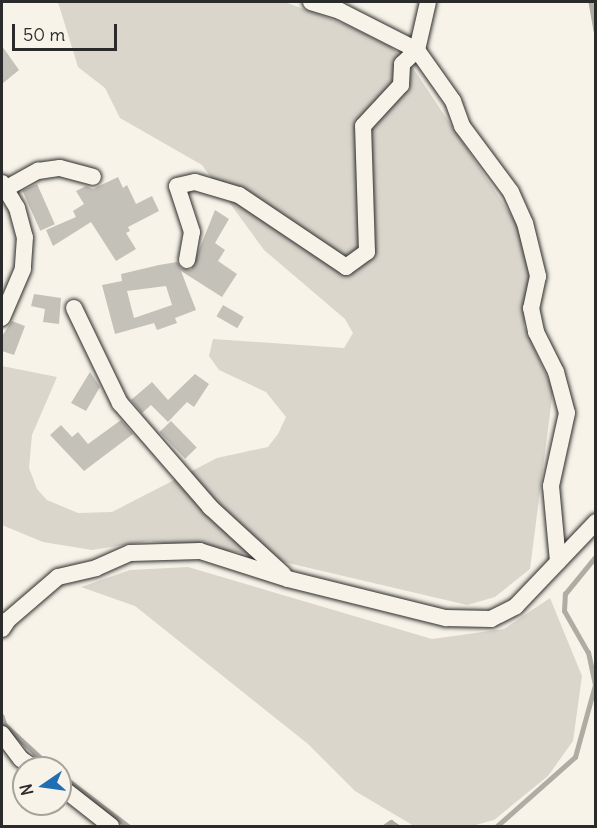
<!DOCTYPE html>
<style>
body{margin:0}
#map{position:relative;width:597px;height:828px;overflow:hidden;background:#f7f3e8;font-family:Delius,sans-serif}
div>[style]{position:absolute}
.green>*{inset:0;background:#dad6cc}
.stream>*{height:4.5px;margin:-2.25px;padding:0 2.25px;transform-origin:2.25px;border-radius:2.25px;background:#afaca4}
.building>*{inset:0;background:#c4c1b9;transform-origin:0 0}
.roads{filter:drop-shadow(0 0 2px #2b2b2b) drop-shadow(0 0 2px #2b2b2b)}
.minor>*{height:16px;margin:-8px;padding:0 8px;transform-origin:8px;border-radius:8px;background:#f7f3e8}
span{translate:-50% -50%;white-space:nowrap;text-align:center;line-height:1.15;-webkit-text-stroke:4.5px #f7f3e8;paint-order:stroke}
.frame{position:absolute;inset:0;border:3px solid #2b2b2b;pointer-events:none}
.north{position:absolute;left:12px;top:756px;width:60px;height:60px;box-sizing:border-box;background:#f7f3e8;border:2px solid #a5a39c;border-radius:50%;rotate:257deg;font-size:16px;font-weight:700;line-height:24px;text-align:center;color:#2b2b2b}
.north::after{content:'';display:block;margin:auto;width:21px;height:27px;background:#1f6fb2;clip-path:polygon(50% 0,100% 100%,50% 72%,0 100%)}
.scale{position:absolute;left:12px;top:24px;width:105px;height:27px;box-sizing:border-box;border:3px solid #2b2b2b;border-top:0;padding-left:8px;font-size:18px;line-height:21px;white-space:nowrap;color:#2b2b2b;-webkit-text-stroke:4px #f7f3e8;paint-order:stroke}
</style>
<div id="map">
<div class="green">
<div style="clip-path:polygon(58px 2px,285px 2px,349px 26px,391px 47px,415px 71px,519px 227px,531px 276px,524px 326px,553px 390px,530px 569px,495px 597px,467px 605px,245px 553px,149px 541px,92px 550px,43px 542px,2px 525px,2px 366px,57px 377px,32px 435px,29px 468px,37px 489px,47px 500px,78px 513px,112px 512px,217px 458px,268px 447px,278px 434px,286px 417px,266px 392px,219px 370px,209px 356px,213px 339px,344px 348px,353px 333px,345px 319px,264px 250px,202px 165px,120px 118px,105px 88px,78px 67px)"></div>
<div style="clip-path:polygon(188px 567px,432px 639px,504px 629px,550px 598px,582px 676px,573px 741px,548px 776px,494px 820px,472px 826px,414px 826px,355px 791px,308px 744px,135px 606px,81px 587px,130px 570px)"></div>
</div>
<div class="stream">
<div style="left:591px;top:2px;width:29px;rotate:80deg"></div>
<div style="left:2px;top:716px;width:9px;rotate:72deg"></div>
<div style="left:5px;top:725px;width:64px;rotate:42.5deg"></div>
<div style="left:60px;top:774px;width:86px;rotate:37.4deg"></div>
<div style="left:385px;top:826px;width:7px;rotate:-34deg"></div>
<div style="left:391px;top:822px;width:7px;rotate:34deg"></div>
<div style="left:497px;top:826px;width:104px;rotate:-41.5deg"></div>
<div style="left:575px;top:757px;width:75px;rotate:-74.5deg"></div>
<div style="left:595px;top:685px;width:33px;rotate:-102deg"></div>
<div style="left:588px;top:653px;width:48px;rotate:-119.7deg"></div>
<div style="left:564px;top:611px;width:17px;rotate:-87deg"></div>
<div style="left:565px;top:594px;width:49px;rotate:-50.8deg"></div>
</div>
<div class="building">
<div style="clip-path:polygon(2px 46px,19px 70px,2px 84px)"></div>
<div style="clip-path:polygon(118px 177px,123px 188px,127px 185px,136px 204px,152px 196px,159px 211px,128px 227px,130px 231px,126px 233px,136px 249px,116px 261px,91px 222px,53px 246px,46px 230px,76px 217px,73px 211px,84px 204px,76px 191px,86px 186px,93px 189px)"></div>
<div style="left:37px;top:184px;width:44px;height:16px;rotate:66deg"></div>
<div style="clip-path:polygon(evenodd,215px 210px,229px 219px,215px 243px,225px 250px,218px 261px,237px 274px,222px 297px,181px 271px,196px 310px,175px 318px,177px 323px,157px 330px,154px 323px,115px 334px,102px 285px,122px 281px,121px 274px,159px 265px,177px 262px,181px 268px,191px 270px,215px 210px,166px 286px,172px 305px,134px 318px,127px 291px,166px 286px)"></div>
<div style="clip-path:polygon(34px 294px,61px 298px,59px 324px,43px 322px,45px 309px,31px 306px)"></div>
<div style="left:223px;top:305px;width:24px;height:13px;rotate:30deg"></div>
<div style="clip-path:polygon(12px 321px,25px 326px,14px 355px,2px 351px,2px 336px)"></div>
<div style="clip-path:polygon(90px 372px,100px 387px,86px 411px,71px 403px)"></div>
<div style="clip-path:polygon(195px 374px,209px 384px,194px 407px,187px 402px,168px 422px,151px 405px,142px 413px,131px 400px,152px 382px,168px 400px)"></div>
<div style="clip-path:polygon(121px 420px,133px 434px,84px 471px,50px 435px,61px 425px,72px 437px,78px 432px,88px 444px)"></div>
<div style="left:171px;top:421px;width:37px;height:16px;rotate:46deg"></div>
</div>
<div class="roads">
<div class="minor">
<div style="left:311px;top:2px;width:30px;rotate:17deg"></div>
<div style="left:340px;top:11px;width:86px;rotate:26.9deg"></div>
<div style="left:417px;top:50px;width:62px;rotate:54.8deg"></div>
<div style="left:453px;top:101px;width:27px;rotate:70deg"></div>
<div style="left:462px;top:126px;width:82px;rotate:53.4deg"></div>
<div style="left:511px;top:192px;width:34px;rotate:66deg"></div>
<div style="left:525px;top:223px;width:55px;rotate:76.2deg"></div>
<div style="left:538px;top:276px;width:33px;rotate:102deg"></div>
<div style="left:531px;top:308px;width:25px;rotate:78deg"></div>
<div style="left:536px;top:332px;width:45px;rotate:63.4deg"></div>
<div style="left:556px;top:372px;width:42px;rotate:75deg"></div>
<div style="left:567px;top:413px;width:75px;rotate:102.4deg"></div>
<div style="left:551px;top:486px;width:76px;rotate:84.7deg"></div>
<div style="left:2px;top:183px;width:29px;rotate:59deg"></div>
<div style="left:17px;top:208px;width:30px;rotate:75deg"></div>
<div style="left:25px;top:237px;width:32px;rotate:94deg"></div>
<div style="left:23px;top:269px;width:53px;rotate:113.2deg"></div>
<div style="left:5px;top:189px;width:38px;rotate:-29deg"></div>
<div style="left:38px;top:171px;width:22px;rotate:-8deg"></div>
<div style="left:60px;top:168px;width:34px;rotate:15deg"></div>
<div style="left:187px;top:260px;width:28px;rotate:-80deg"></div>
<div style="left:192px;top:232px;width:48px;rotate:-108.1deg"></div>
<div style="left:177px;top:186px;width:18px;rotate:-13deg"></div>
<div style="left:195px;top:182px;width:46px;rotate:16.5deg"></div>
<div style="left:239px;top:195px;width:129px;rotate:33.9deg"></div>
<div style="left:346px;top:267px;width:26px;rotate:-36deg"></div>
<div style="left:367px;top:252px;width:126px;rotate:-91.8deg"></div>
<div style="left:363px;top:126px;width:56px;rotate:-47.2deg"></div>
<div style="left:401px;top:85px;width:21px;rotate:-87deg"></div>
<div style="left:402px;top:64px;width:21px;rotate:-43deg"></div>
<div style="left:417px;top:50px;width:49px;rotate:-77.1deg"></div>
<div style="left:74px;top:308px;width:106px;rotate:64.2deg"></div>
<div style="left:120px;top:403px;width:138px;rotate:49.1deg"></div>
<div style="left:210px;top:507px;width:99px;rotate:42.5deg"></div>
<div style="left:2px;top:629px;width:11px;rotate:-56deg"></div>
<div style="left:8px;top:620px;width:66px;rotate:-40.7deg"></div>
<div style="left:58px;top:577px;width:39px;rotate:-13deg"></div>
<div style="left:96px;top:568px;width:37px;rotate:-24deg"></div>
<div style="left:130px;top:553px;width:70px;rotate:-1.6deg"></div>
<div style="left:200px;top:551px;width:92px;rotate:17.7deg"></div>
<div style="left:288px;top:579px;width:163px;rotate:13.9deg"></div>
<div style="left:446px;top:618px;width:45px;rotate:1.3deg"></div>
<div style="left:491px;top:619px;width:28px;rotate:-27deg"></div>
<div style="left:516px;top:606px;width:116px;rotate:-46.4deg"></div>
<div style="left:2px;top:734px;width:31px;rotate:53deg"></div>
<div style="left:21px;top:759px;width:16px;rotate:35deg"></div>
<div style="left:60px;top:786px;width:65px;rotate:38.1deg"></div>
</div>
</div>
<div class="frame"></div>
<div class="north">N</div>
<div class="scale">50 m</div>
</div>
